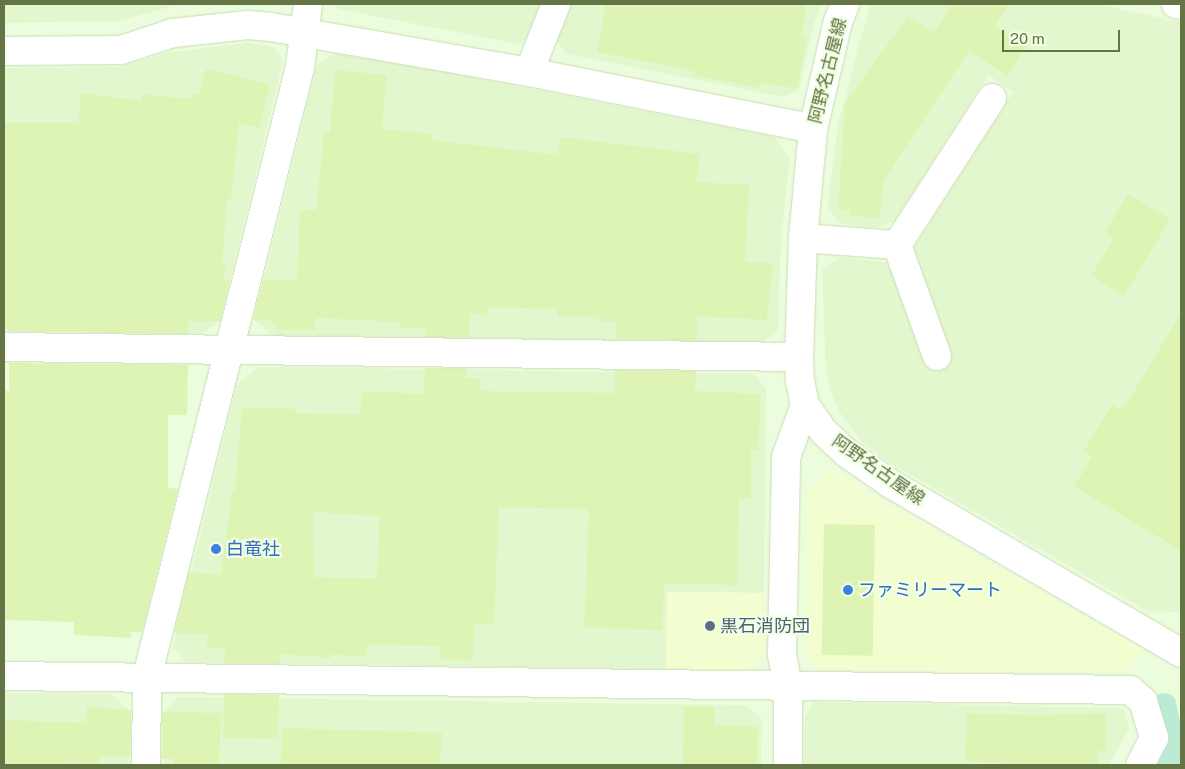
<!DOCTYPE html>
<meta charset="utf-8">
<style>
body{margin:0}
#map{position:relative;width:1185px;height:769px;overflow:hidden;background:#ecfdde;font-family:"Public Sans","Noto Sans JP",sans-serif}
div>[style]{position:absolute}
.residential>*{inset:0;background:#e3f7cf}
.commercial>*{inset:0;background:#f3fed0}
.green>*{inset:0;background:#bcebd5}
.building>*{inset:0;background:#def4b4;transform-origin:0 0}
.roads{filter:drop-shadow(0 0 1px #cbdcb5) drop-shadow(0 0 1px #cbdcb5)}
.street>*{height:28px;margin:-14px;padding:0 14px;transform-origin:14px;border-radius:14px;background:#fff}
.secondary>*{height:28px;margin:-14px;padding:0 14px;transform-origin:14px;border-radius:14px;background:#fff}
.dots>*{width:14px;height:14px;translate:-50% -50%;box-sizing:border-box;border:2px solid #f1ffe5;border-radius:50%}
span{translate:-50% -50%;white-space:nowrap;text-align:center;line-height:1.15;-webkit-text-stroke:4.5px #f1ffe5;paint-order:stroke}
.street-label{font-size:18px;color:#657445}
.shop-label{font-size:18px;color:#366cbe}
.left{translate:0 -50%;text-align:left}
.service-label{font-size:18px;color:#4e5e75}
.frame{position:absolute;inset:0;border:5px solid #657445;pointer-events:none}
.scale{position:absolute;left:1002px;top:30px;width:118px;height:22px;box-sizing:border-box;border:2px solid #657445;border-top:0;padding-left:6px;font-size:15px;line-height:18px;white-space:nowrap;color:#657445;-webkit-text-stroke:4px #f1ffe5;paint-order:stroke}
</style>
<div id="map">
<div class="residential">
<div style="clip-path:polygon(4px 4px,181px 4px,118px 21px,4px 23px)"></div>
<div style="clip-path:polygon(334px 4px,547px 4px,535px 35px,519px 44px,338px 9px)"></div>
<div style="clip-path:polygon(568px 4px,822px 4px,815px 20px,799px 90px,783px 97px,567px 54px,555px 39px)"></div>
<div style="clip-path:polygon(870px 4px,1095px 4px,1181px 22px,1181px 611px,1158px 613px,1145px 610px,890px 463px,862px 442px,842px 416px,834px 401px,826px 373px,822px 270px,840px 257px,892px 263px,911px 252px,1013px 92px,988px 75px,895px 221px,876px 228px,841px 224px,827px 208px,838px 124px)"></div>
<div style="clip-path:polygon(247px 43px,274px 47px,283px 61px,220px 321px,204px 333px,4px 331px,4px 68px,119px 67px,170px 52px)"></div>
<div style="clip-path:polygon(339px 51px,775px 137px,790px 159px,781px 238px,778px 330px,763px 343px,274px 336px,254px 320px,317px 65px)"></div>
<div style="clip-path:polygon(257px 367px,754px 374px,766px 388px,764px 593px,668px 592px,666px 669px,186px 662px,173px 647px,237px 385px)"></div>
<div style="clip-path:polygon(4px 693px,111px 694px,130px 711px,129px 765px,4px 765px)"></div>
<div style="clip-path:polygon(178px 697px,746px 705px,762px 720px,761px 765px,165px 765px,165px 710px)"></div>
<div style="clip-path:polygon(814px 702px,1124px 708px,1129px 729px,1109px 765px,804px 765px,805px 716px)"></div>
</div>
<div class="commercial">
<div style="clip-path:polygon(833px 468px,871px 496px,1143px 650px,1125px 672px,821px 669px,805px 655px,808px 491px)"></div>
<div style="clip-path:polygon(667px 592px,764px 593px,764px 654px,748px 670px,666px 669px)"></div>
</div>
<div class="green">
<div style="clip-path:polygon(1161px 693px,1170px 694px,1175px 698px,1181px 726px,1181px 765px,1149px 765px,1164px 738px,1156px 696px)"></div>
</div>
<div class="building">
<div style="clip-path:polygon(606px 4px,806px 4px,802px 37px,807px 38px,797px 89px,761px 82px,760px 88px,694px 75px,694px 71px,597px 52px)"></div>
<div style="clip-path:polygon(952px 4px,1009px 4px,995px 26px,1026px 47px,1008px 76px,969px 51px,883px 181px,880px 218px,850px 216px,850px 210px,838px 209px,845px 103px,908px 16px,934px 33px)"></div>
<div style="clip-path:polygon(206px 69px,270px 84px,259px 128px,239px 123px,231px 199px,227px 199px,222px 265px,226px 266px,223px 280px,230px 280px,220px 321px,189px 321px,188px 334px,9px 331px,9px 328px,4px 328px,4px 123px,78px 123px,81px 93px,141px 101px,142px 94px,191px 99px,192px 94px,199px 95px)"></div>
<div style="clip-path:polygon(335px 70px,387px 75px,382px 129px,433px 134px,432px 140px,558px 155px,560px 137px,700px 154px,696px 182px,749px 185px,745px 261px,773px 264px,767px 320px,697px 316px,697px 340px,616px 339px,616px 321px,599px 321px,599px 317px,558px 316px,557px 309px,487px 307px,487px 315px,470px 314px,469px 337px,426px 337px,426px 329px,400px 328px,401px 322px,315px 318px,315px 330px,276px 330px,276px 322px,270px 322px,270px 319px,253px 320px,263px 280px,297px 280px,300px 210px,316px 210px,324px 132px,330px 132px)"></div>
<div style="clip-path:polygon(1128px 194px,1170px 219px,1124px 296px,1091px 276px,1114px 238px,1105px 232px)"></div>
<div style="clip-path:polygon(1181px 313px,1181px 551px,1074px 486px,1092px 457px,1083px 452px,1112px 405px,1120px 410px,1125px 402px,1127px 403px)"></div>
<div style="clip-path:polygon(9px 363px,188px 365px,187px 415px,168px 415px,168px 488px,178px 489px,142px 632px,131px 632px,131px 638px,74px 635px,74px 622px,4px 620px,4px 391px,9px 391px)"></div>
<div style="clip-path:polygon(evenodd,425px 368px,466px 368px,466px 378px,481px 379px,480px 391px,614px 393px,615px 370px,696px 371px,695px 391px,761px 394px,758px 450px,751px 450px,751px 498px,739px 498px,737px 585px,664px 584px,662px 630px,584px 627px,589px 512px,587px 512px,587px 509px,499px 507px,494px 624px,474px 624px,473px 660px,440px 659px,441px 646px,367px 644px,366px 657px,331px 654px,331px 658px,280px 654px,280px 664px,224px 663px,225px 648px,207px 648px,208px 634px,174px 633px,189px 572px,221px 575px,232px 491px,235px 491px,242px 407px,296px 409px,296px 413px,360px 415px,362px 391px,424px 394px,425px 368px,313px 512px,379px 516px,377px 579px,314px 577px,313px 512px)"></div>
<div style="left:824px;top:524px;width:51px;height:131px;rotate:1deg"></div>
<div style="left:224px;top:694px;width:55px;height:44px;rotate:1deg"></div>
<div style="clip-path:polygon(684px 706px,715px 707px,714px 725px,758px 727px,757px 765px,683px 765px)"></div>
<div style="clip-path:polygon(87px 707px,131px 710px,130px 757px,99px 756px,99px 764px,62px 763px,62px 765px,4px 765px,4px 720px,86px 723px)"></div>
<div style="clip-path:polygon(162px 712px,221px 713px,219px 765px,174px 765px,174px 759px,162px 759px)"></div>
<div style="clip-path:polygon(967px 713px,1052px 716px,1052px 714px,1106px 713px,1106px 751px,1098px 751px,1098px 765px,1036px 765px,965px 761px)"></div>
<div style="clip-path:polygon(282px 728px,442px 733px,440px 765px,281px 765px)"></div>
</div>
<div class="roads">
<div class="street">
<div style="left:1176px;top:4px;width:5px;rotate:11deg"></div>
<div style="left:4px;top:51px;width:117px;rotate:-0.5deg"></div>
<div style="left:121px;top:50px;width:55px;rotate:-18.1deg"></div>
<div style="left:173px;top:33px;width:75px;rotate:-6.1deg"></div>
<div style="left:248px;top:25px;width:23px;rotate:5deg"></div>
<div style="left:271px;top:27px;width:262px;rotate:9.9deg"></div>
<div style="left:529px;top:72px;width:290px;rotate:11.3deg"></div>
<div style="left:529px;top:72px;width:73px;rotate:-68.3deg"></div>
<div style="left:803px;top:238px;width:94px;rotate:4.3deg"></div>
<div style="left:897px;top:245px;width:175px;rotate:-57.1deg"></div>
<div style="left:897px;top:245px;width:118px;rotate:70.2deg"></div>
<div style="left:4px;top:347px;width:795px;rotate:0.72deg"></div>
<div style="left:4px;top:676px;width:1126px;rotate:0.71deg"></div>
<div style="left:1130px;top:690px;width:17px;rotate:40deg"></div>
<div style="left:1143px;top:701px;width:39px;rotate:73deg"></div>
<div style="left:1154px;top:738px;width:30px;rotate:117deg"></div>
<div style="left:146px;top:765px;width:88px;rotate:-89.3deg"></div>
<div style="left:147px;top:677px;width:629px;rotate:-75.92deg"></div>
<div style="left:300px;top:67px;width:64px;rotate:-82.8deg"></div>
<div style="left:788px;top:765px;width:79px;rotate:-90deg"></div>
<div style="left:788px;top:686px;width:33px;rotate:-101deg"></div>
<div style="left:782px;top:654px;width:197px;rotate:-88.8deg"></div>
<div style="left:786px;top:457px;width:55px;rotate:-69.9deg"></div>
</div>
<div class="secondary">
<div style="left:845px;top:4px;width:18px;rotate:112deg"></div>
<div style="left:838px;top:21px;width:111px;rotate:103deg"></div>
<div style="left:813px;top:129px;width:109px;rotate:95.2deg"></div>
<div style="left:803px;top:238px;width:119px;rotate:91.9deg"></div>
<div style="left:799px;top:357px;width:24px;rotate:88deg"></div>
<div style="left:800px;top:381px;width:25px;rotate:78deg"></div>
<div style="left:805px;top:405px;width:33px;rotate:55deg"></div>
<div style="left:824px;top:432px;width:33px;rotate:43deg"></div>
<div style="left:848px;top:454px;width:52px;rotate:34.9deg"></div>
<div style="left:891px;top:484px;width:336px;rotate:30.2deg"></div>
</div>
</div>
<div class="dots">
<div style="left:216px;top:549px;background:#3f7fe0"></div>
<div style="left:848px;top:590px;background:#3f7fe0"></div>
<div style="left:710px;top:626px;background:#5c6f8a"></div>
</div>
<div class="street-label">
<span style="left:828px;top:71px;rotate:-76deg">阿野名古屋線</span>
<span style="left:878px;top:470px;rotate:35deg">阿野名古屋線</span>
</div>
<div class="shop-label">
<span class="left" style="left:226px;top:549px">白竜社</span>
<span class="left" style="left:858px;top:590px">ファミリーマート</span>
</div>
<div class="service-label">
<span class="left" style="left:720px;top:626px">黒石消防団</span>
</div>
<div class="frame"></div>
<div class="scale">20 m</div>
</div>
